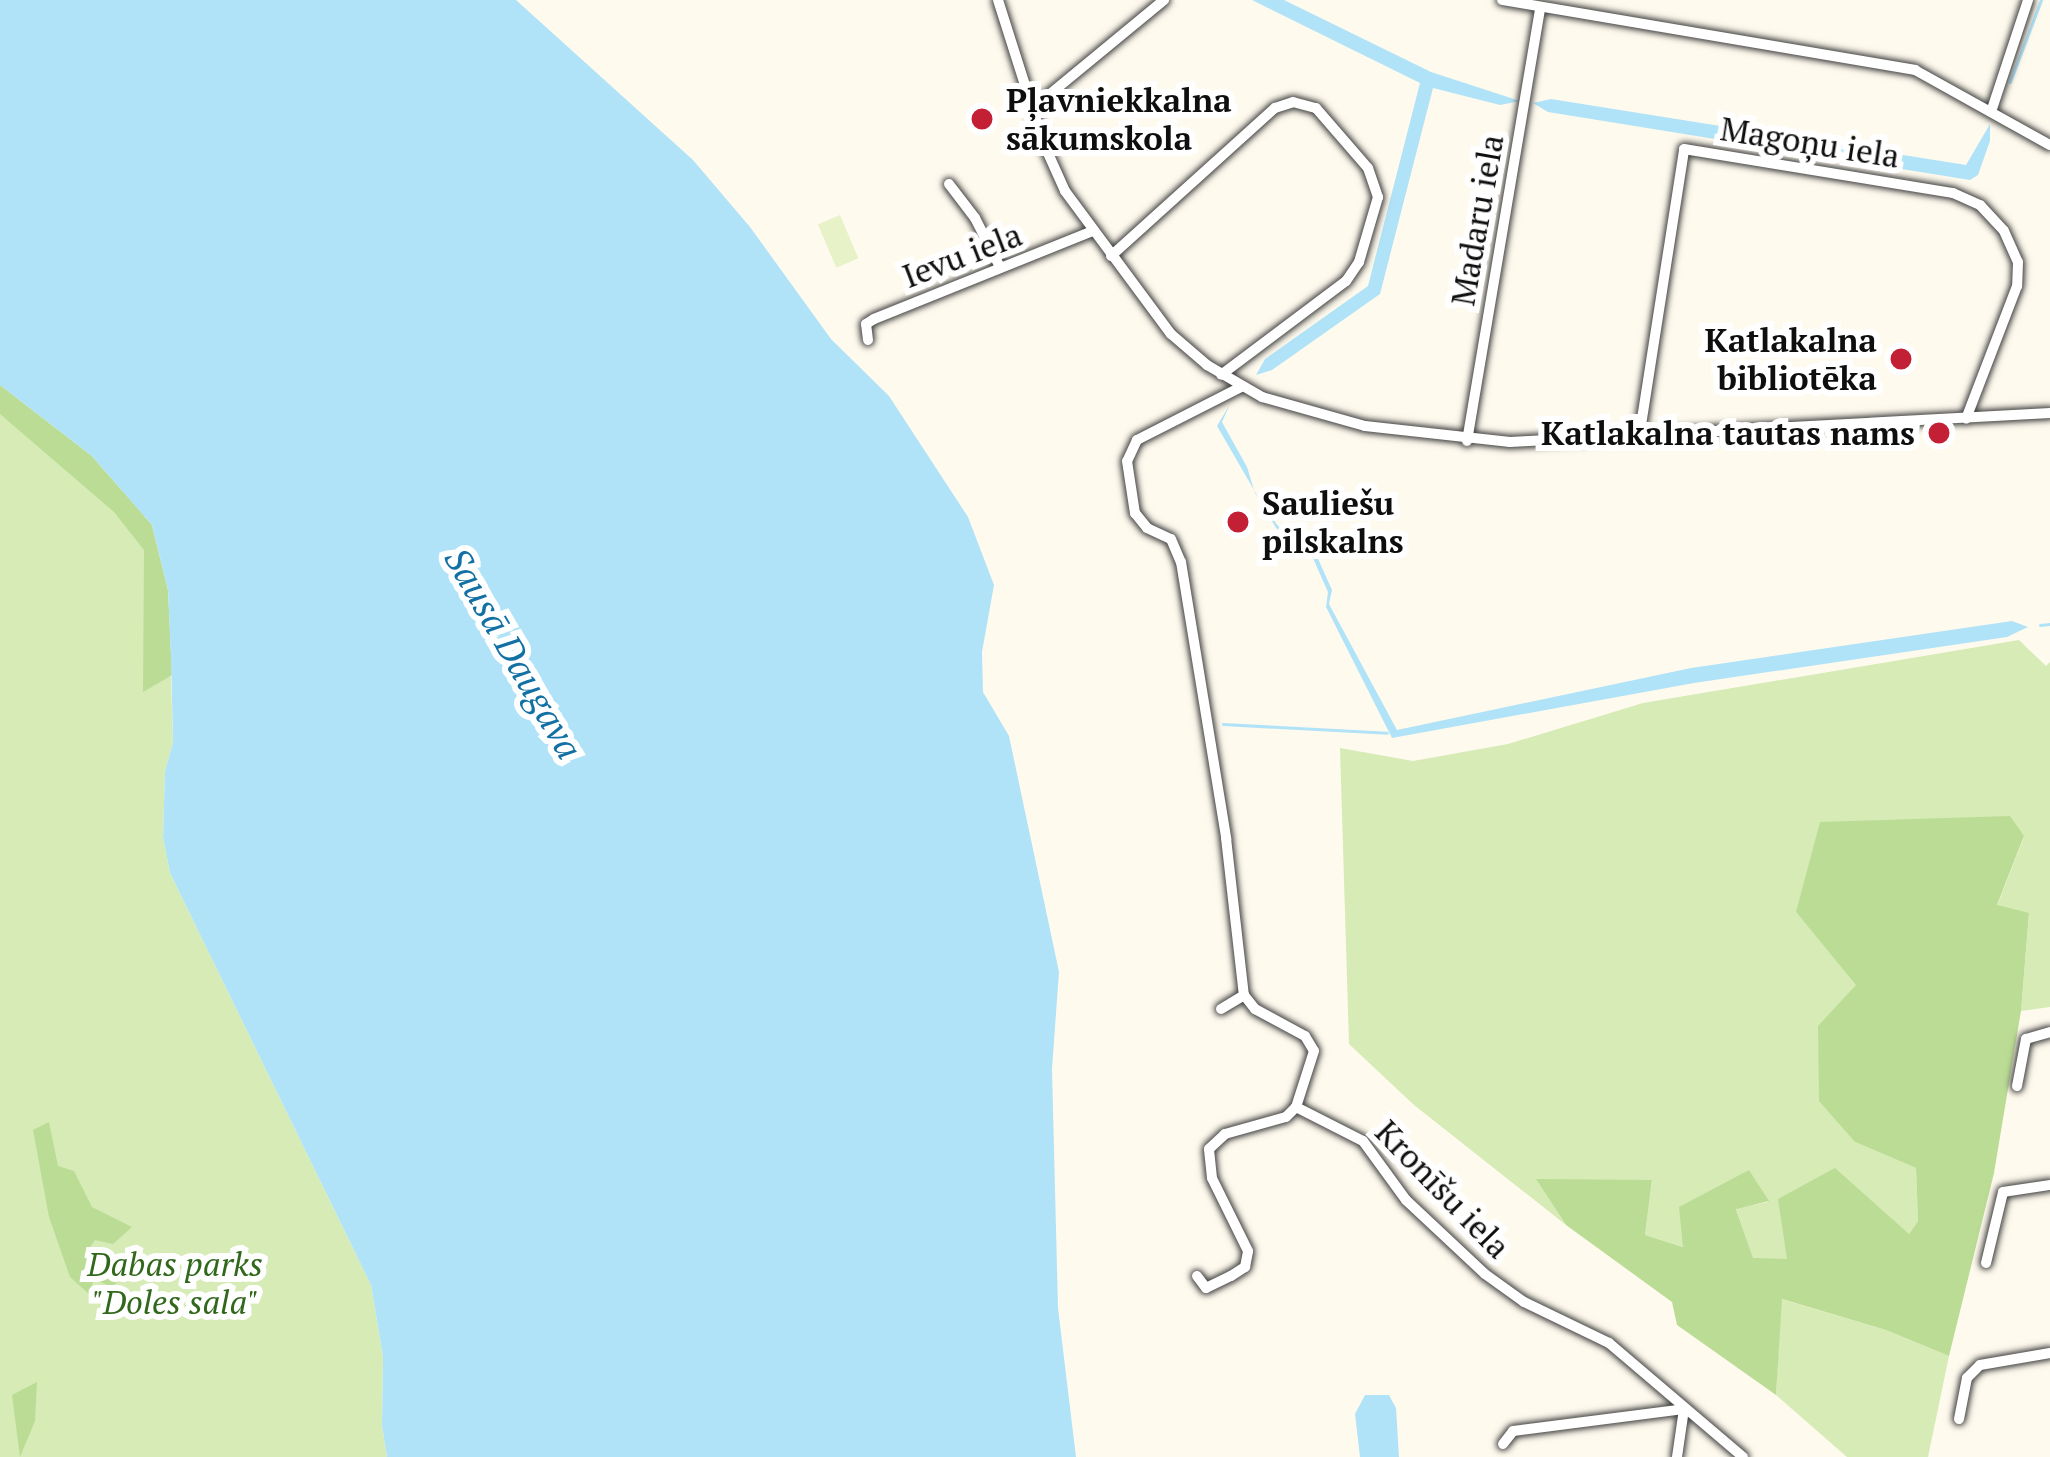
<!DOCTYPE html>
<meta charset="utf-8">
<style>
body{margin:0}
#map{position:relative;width:2050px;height:1457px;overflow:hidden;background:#fffaee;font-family:"PT Serif",serif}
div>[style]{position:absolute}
.green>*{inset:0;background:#d6ebb6}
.forest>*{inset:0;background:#bbdc95}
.pitch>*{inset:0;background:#e7f2c9;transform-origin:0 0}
.water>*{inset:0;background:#b1e3f8}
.stream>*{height:3px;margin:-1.5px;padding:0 1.5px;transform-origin:1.5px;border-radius:1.5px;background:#b1e3f8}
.roads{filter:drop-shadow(0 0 3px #414141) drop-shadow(0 0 3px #414141)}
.street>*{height:10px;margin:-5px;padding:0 5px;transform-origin:5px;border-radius:5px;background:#fff}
.dots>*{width:33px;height:33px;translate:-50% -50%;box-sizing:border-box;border:6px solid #fff;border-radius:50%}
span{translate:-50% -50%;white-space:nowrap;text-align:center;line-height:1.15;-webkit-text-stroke:12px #fff;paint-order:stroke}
.poi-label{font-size:33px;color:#0e0e0e;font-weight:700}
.left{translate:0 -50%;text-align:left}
.right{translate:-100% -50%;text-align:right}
.street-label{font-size:33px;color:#0e0e0e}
.park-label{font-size:33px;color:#31681b;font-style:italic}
.water-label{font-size:36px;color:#1270a4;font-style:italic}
</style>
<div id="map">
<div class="green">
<div style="clip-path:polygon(0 385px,142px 508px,169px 619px,173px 742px,165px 771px,163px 837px,170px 873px,371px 1285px,383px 1357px,382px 1426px,387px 1457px,0 1457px)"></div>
<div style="clip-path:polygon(2019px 640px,2046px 666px,2050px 662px,2050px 1007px,2021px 1011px,2029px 914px,1997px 906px,2024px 837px,1796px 912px,1857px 985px,1855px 1142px,1916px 1168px,1918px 1221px,1908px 1235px,1788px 1259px,1753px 1259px,1736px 1208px,1768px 1202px,1749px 1171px,1684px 1247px,1645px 1235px,1652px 1181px,1537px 1180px,1566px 1225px,1414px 1105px,1349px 1044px,1340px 748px,1413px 761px,1508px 744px,1643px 703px)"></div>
<div style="clip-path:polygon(1781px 1299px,1886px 1330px,1949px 1356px,1928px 1457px,1847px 1457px,1776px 1395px)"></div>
</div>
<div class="forest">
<div style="clip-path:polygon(0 385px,92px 456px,152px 525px,168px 590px,172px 675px,143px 692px,144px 550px,114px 512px,0 414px)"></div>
<div style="clip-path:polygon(2010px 816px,2024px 836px,1997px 905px,2029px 913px,2021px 1011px,1994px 1173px,1949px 1356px,1886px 1330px,1782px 1299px,1776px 1395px,1677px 1325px,1672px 1302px,1566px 1225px,1536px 1179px,1652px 1180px,1645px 1235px,1683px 1247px,1679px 1207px,1749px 1170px,1769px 1201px,1736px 1209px,1753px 1258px,1787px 1259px,1778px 1199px,1835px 1168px,1909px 1234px,1918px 1221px,1916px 1168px,1855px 1142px,1819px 1101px,1818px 1026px,1856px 985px,1796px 912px,1820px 822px)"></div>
<div style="clip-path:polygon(49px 1122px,58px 1166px,74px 1171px,92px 1207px,132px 1227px,113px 1244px,95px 1240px,85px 1254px,120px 1279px,112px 1287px,94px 1279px,89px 1294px,70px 1277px,49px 1217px,33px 1130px)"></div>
<div style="clip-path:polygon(37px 1382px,35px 1421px,20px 1457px,12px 1395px)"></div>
</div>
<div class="pitch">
<div style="left:840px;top:215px;width:47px;height:24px;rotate:67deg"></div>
</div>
<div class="water">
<div style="clip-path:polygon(0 0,516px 0,693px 160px,750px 227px,831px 339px,889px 396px,968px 517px,994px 585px,982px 652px,983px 692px,1009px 736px,1059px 972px,1052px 1069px,1058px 1308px,1076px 1457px,387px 1457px,382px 1426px,383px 1357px,371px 1285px,170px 873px,163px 837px,165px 771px,173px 742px,171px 658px,168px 590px,152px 525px,92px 456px,0 385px)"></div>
<div style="clip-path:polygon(1252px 0,1284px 0,1431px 72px,1520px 101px,1500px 105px,1433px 88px,1380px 294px,1272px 370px,1256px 375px,1265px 359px,1368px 286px,1420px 83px)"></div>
<div style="clip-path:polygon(1551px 99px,1966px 165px,1990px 124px,1990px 141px,1978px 175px,1970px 180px,1548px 112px,1533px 103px)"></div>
<div style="clip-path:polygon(1230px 404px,1222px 422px,1247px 467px,1255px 493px,1278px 526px,1311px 543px,1332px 590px,1329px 604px,1397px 730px,1691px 668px,2012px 621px,2028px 627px,2007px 637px,1694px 683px,1392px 738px,1326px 607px,1328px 592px,1308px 547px,1276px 528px,1217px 426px)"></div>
<div style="clip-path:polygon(1365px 1395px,1389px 1395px,1396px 1408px,1399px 1457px,1360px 1457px,1355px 1414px)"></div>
</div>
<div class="stream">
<div style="left:2010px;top:82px;width:88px;rotate:-69.3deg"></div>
<div style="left:2040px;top:625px;width:10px;rotate:-6deg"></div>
<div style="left:1223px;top:724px;width:164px;rotate:3.1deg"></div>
</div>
<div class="roads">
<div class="street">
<div style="left:998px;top:0;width:149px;rotate:72.4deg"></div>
<div style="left:1043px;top:142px;width:54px;rotate:65.8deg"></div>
<div style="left:1065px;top:191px;width:178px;rotate:53.5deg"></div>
<div style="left:1171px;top:334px;width:48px;rotate:40.7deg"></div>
<div style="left:1207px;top:365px;width:64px;rotate:30.2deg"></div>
<div style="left:1262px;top:397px;width:107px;rotate:15.7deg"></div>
<div style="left:1365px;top:426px;width:146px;rotate:6.3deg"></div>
<div style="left:1510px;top:442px;width:541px;rotate:-3.07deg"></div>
<div style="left:1502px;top:0;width:419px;rotate:9.6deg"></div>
<div style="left:1915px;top:70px;width:154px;rotate:29.1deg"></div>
<div style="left:1033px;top:108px;width:170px;rotate:-39.5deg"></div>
<div style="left:1991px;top:112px;width:118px;rotate:-71.7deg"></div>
<div style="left:949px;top:184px;width:43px;rotate:52.6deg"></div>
<div style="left:975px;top:218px;width:55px;rotate:63deg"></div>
<div style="left:1111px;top:256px;width:221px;rotate:-42.1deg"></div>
<div style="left:1275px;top:108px;width:19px;rotate:-18deg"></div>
<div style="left:1293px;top:102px;width:24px;rotate:15deg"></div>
<div style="left:1316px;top:108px;width:79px;rotate:49.1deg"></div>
<div style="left:1368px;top:168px;width:31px;rotate:71deg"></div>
<div style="left:1378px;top:197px;width:68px;rotate:106.3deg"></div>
<div style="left:1359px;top:262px;width:23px;rotate:124deg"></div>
<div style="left:1346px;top:281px;width:156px;rotate:143.1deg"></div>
<div style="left:868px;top:340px;width:16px;rotate:-97deg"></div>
<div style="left:866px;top:324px;width:9px;rotate:-32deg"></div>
<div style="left:874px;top:319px;width:236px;rotate:-21.9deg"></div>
<div style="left:1241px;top:387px;width:117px;rotate:153deg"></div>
<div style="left:1137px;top:440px;width:23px;rotate:115deg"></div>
<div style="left:1127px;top:461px;width:53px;rotate:81.3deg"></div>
<div style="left:1135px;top:513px;width:19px;rotate:51deg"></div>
<div style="left:1147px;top:528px;width:26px;rotate:25deg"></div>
<div style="left:1171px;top:539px;width:25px;rotate:67deg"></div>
<div style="left:1181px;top:562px;width:280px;rotate:80.7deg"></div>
<div style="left:1226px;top:838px;width:158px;rotate:83.5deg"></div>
<div style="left:1244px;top:995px;width:18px;rotate:52deg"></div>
<div style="left:1255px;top:1009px;width:57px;rotate:28.4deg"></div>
<div style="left:1305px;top:1036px;width:17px;rotate:59deg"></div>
<div style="left:1314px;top:1051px;width:59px;rotate:107.8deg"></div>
<div style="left:1639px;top:438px;width:292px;rotate:-81.1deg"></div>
<div style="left:1684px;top:149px;width:273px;rotate:9.3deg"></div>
<div style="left:1953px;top:193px;width:30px;rotate:24deg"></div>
<div style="left:1980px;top:205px;width:35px;rotate:47deg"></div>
<div style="left:2004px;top:231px;width:34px;rotate:66deg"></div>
<div style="left:2018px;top:262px;width:24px;rotate:92deg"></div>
<div style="left:2017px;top:286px;width:142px;rotate:111deg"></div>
<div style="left:1467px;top:441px;width:439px;rotate:-80.4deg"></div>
<div style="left:1221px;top:1009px;width:27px;rotate:-31deg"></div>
<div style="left:2017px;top:1086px;width:48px;rotate:-79.2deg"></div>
<div style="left:2026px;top:1039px;width:25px;rotate:-16deg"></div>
<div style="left:1296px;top:1107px;width:75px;rotate:26.9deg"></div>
<div style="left:1363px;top:1141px;width:73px;rotate:53.9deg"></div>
<div style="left:1406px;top:1200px;width:108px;rotate:43.1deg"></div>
<div style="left:1485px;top:1274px;width:48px;rotate:35.7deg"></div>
<div style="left:1524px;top:1302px;width:94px;rotate:25.8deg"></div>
<div style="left:1609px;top:1343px;width:176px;rotate:40.4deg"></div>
<div style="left:1986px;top:1263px;width:73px;rotate:-76.5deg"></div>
<div style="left:2003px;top:1192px;width:48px;rotate:-8.5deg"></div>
<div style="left:1197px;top:1276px;width:15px;rotate:53deg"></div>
<div style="left:1206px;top:1288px;width:28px;rotate:-26deg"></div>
<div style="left:1231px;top:1276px;width:17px;rotate:-33deg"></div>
<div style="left:1245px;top:1267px;width:16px;rotate:-79deg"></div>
<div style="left:1248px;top:1251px;width:81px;rotate:-116.3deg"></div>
<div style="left:1212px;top:1178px;width:29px;rotate:-96deg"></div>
<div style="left:1209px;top:1149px;width:22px;rotate:-43deg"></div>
<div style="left:1225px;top:1134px;width:63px;rotate:-15.6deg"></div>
<div style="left:1286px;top:1117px;width:14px;rotate:-45deg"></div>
<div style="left:1959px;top:1419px;width:42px;rotate:-79deg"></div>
<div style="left:1967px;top:1378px;width:18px;rotate:-45deg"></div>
<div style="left:1980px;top:1365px;width:71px;rotate:-9.7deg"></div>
<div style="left:1503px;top:1444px;width:16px;rotate:-52deg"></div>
<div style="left:1513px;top:1431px;width:172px;rotate:-7.3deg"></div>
<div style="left:1684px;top:1409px;width:49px;rotate:98.3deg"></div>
</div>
</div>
<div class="dots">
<div style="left:982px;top:119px;background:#c32035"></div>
<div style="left:1901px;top:359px;background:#c32035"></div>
<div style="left:1939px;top:433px;background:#c32035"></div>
<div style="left:1238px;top:522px;background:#c32035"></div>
</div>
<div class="poi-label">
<span class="left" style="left:1006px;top:119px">Pļavniekkalna<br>sākumskola</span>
<span class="right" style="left:1877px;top:359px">Katlakalna<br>bibliotēka</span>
<span class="right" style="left:1915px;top:433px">Katlakalna tautas nams</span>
<span class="left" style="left:1262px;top:522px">Sauliešu<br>pilskalns</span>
</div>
<div class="street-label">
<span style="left:1810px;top:142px;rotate:9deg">Magoņu iela</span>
<span style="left:1477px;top:220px;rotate:-80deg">Madaru iela</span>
<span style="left:962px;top:255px;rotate:-21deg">Ievu iela</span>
<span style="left:1443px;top:1189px;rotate:46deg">Kronīšu iela</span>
</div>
<div class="park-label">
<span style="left:175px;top:1283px">Dabas parks<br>"Doles sala"</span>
</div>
<div class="water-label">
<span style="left:514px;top:653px;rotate:60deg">Sausā Daugava</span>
</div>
</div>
